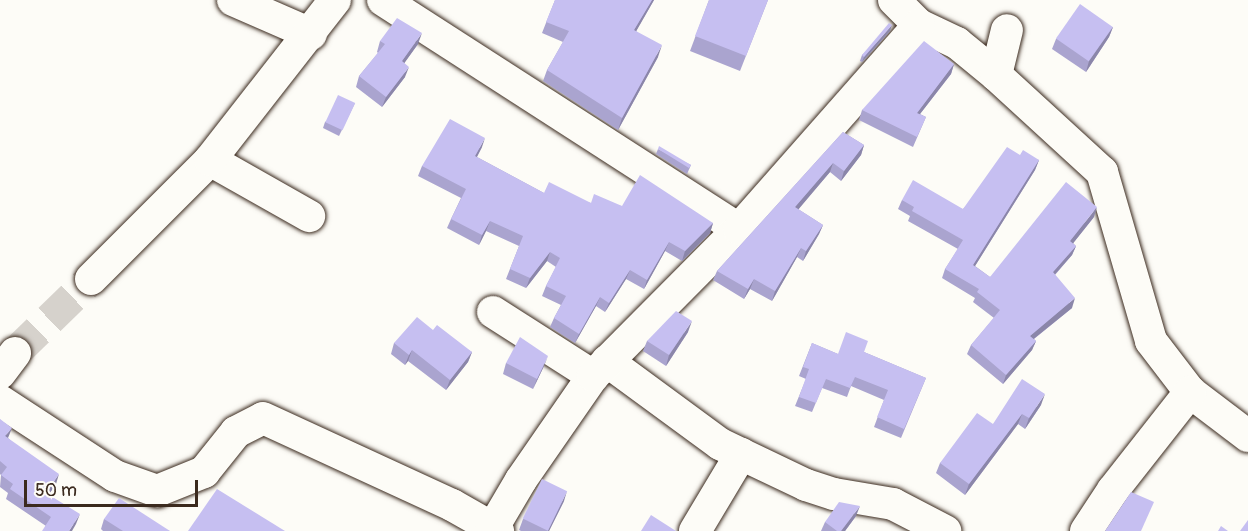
<!DOCTYPE html>
<style>
body{margin:0}
#map{position:relative;width:1248px;height:531px;overflow:hidden;background:#fdfcf7;font-family:Pangolin,sans-serif}
div>[style]{position:absolute}
.minor-tunnel>*{height:32px;margin-top:-16px;transform-origin:0;background:repeating-linear-gradient(90deg,#d6d2cc 0 32px,transparent 0 48px)}
.roads{filter:drop-shadow(0 0 2px #3b2a1e) drop-shadow(0 0 2px #3b2a1e)}
.minor>*{height:32px;margin:-16px;padding:0 16px;transform-origin:16px;border-radius:16px;background:#fdfcf7}
.wall>*{inset:0;background:#aaa4cf}
.shaded-wall>*{inset:0;background:#8b86a9}
.building>*{inset:0;background:#c6bff1;transform-origin:0 0}
span{translate:-50% -50%;white-space:nowrap;text-align:center;line-height:1.15;-webkit-text-stroke:5px #fdfcf7;paint-order:stroke}
.scale{position:absolute;left:24px;top:480px;width:174px;height:27px;box-sizing:border-box;border:3px solid #3b2a1e;border-top:0;padding-left:8px;font-size:18px;line-height:21px;white-space:nowrap;color:#3b2a1e;-webkit-text-stroke:4px #fdfcf7;paint-order:stroke}
</style>
<div id="map">
<div class="minor-tunnel">
<div style="left:15px;top:353px;width:106px;rotate:-44.2deg"></div>
</div>
<div class="roads">
<div class="minor">
<div style="left:233px;top:0;width:85px;rotate:23.6deg"></div>
<div style="left:383px;top:0;width:423px;rotate:32.8deg"></div>
<div style="left:894px;top:0;width:35px;rotate:45deg"></div>
<div style="left:919px;top:25px;width:42px;rotate:25.3deg"></div>
<div style="left:957px;top:43px;width:50px;rotate:39.4deg"></div>
<div style="left:996px;top:75px;width:144px;rotate:42.5deg"></div>
<div style="left:1102px;top:172px;width:176px;rotate:73.8deg"></div>
<div style="left:1151px;top:341px;width:64px;rotate:52.6deg"></div>
<div style="left:1190px;top:392px;width:73px;rotate:37.2deg"></div>
<div style="left:996px;top:75px;width:46px;rotate:-76.3deg"></div>
<div style="left:210px;top:160px;width:114px;rotate:29.5deg"></div>
<div style="left:91px;top:279px;width:168px;rotate:-45deg"></div>
<div style="left:210px;top:160px;width:203px;rotate:-52deg"></div>
<div style="left:493px;top:312px;width:119px;rotate:32.6deg"></div>
<div style="left:607px;top:361px;width:140px;rotate:36.3deg"></div>
<div style="left:720px;top:444px;width:95px;rotate:25.5deg"></div>
<div style="left:806px;top:485px;width:29px;rotate:18deg"></div>
<div style="left:834px;top:494px;width:60px;rotate:9.6deg"></div>
<div style="left:893px;top:504px;width:59px;rotate:27.4deg"></div>
<div style="left:0;top:373px;width:25px;rotate:-53deg"></div>
<div style="left:0;top:401px;width:137px;rotate:33.1deg"></div>
<div style="left:115px;top:476px;width:45px;rotate:19.7deg"></div>
<div style="left:157px;top:491px;width:51px;rotate:-22deg"></div>
<div style="left:204px;top:472px;width:51px;rotate:-51.3deg"></div>
<div style="left:236px;top:432px;width:30px;rotate:-27deg"></div>
<div style="left:263px;top:418px;width:208px;rotate:24.7deg"></div>
<div style="left:452px;top:505px;width:53px;rotate:29.5deg"></div>
<div style="left:491px;top:531px;width:59px;rotate:-59.5deg"></div>
<div style="left:521px;top:480px;width:126px;rotate:-55.3deg"></div>
<div style="left:593px;top:376px;width:207px;rotate:-45.2deg"></div>
<div style="left:739px;top:229px;width:272px;rotate:-48.6deg"></div>
<div style="left:695px;top:531px;width:90px;rotate:-59.1deg"></div>
<div style="left:1086px;top:531px;width:49px;rotate:-56.6deg"></div>
<div style="left:1113px;top:490px;width:125px;rotate:-51.8deg"></div>
</div>
</div>
<div class="wall">
<div style="clip-path:polygon(555px 0,654px 0,636px 31px,658px 57px,618px 130px,543px 81px,547px 70px,563px 42px,542px 33px)"></div>
<div style="clip-path:polygon(709px 0,768px 0,740px 71px,690px 51px)"></div>
<div style="clip-path:polygon(1113px 27px,1109px 37px,1086px 72px,1052px 49px,1056px 39px)"></div>
<div style="clip-path:polygon(890px 31px,862px 62px,860px 61px,862px 55px)"></div>
<div style="clip-path:polygon(380px 41px,418px 44px,404px 63px,405px 77px,382px 107px,356px 87px,359px 76px,378px 53px,377px 52px)"></div>
<div style="clip-path:polygon(954px 64px,951px 74px,920px 114px,926px 117px,913px 147px,859px 120px,862px 110px)"></div>
<div style="clip-path:polygon(355px 103px,339px 136px,323px 128px,325px 122px)"></div>
<div style="clip-path:polygon(843px 132px,864px 145px,861px 155px,841px 181px,830px 172px,798px 209px,823px 225px,819px 234px,803px 261px,797px 257px,772px 301px,750px 289px,744px 299px,713px 280px,717px 271px)"></div>
<div style="clip-path:polygon(482px 147px,477px 157px,544px 193px,591px 203px,622px 206px,713px 223px,710px 233px,682px 261px,665px 251px,644px 289px,626px 279px,605px 312px,596px 306px,575px 343px,550px 327px,554px 318px,561px 305px,542px 296px,546px 286px,556px 267px,547px 261px,526px 288px,506px 279px,519px 246px,486px 231px,479px 245px,447px 228px,451px 219px,461px 198px,418px 176px,422px 166px)"></div>
<div style="clip-path:polygon(658px 149px,691px 165px,687px 174px,656px 154px)"></div>
<div style="clip-path:polygon(1020px 155px,1039px 160px,1035px 170px,975px 266px,990px 277px,1094px 217px,1073px 243px,1076px 246px,1072px 255px,1055px 275px,1072px 308px,1034px 339px,1036px 341px,1032px 350px,1003px 384px,967px 354px,971px 345px,994px 318px,973px 302px,975px 298px,942px 278px,945px 269px,958px 249px,908px 221px,910px 216px,898px 209px,902px 200px,963px 209px)"></div>
<div style="clip-path:polygon(433px 330px,472px 352px,468px 362px,446px 390px,408px 361px,405px 365px,391px 354px,394px 343px)"></div>
<div style="clip-path:polygon(688px 332px,666px 366px,643px 351px,647px 341px)"></div>
<div style="clip-path:polygon(812px 343px,838px 354px,864px 352px,926px 378px,901px 438px,874px 427px,884px 400px,851px 386px,847px 397px,822px 388px,812px 412px,795px 406px,806px 379px,799px 376px)"></div>
<div style="clip-path:polygon(506px 363px,544px 366px,533px 389px,503px 374px)"></div>
<div style="clip-path:polygon(1041px 405px,1025px 429px,1018px 424px,965px 495px,936px 473px,940px 463px,993px 424px)"></div>
<div style="clip-path:polygon(0 419px,8px 438px,56px 484px,49px 494px,76px 524px,46px 526px,6px 499px,8px 493px,0 487px,1px 475px,0 474px)"></div>
<div style="clip-path:polygon(564px 501px,549px 531px,521px 531px,519px 530px,523px 519px)"></div>
<div style="clip-path:polygon(856px 516px,845px 531px,821px 531px,825px 522px)"></div>
<div style="clip-path:polygon(104px 519px,170px 531px,103px 531px,101px 529px)"></div>
</div>
<div class="shaded-wall">
<div style="clip-path:polygon(652px 0,654px 0,630px 42px,634px 30px)"></div>
<div style="clip-path:polygon(892px 25px,890px 31px,862px 62px,864px 57px)"></div>
<div style="clip-path:polygon(1113px 27px,1109px 37px,1086px 72px,1089px 61px)"></div>
<div style="clip-path:polygon(422px 33px,418px 44px,398px 72px,402px 61px)"></div>
<div style="clip-path:polygon(662px 45px,658px 57px,618px 130px,622px 118px)"></div>
<div style="clip-path:polygon(954px 64px,951px 74px,913px 123px,917px 113px)"></div>
<div style="clip-path:polygon(409px 67px,405px 77px,382px 107px,386px 97px)"></div>
<div style="clip-path:polygon(485px 138px,482px 147px,472px 166px,475px 156px)"></div>
<div style="clip-path:polygon(864px 145px,861px 155px,841px 181px,844px 171px)"></div>
<div style="clip-path:polygon(1039px 160px,1035px 170px,970px 274px,973px 265px)"></div>
<div style="clip-path:polygon(833px 163px,830px 172px,792px 217px,795px 207px)"></div>
<div style="clip-path:polygon(1097px 207px,1094px 217px,1067px 251px,1070px 241px)"></div>
<div style="clip-path:polygon(490px 221px,486px 231px,479px 245px,482px 235px)"></div>
<div style="clip-path:polygon(713px 223px,710px 233px,682px 261px,685px 251px)"></div>
<div style="clip-path:polygon(823px 225px,819px 234px,803px 261px,806px 251px)"></div>
<div style="clip-path:polygon(669px 242px,665px 251px,644px 289px,647px 280px)"></div>
<div style="clip-path:polygon(1076px 246px,1072px 255px,1049px 281px,1053px 272px)"></div>
<div style="clip-path:polygon(801px 248px,797px 257px,772px 301px,775px 291px)"></div>
<div style="clip-path:polygon(550px 252px,547px 261px,526px 288px,530px 278px)"></div>
<div style="clip-path:polygon(630px 270px,626px 279px,605px 312px,609px 303px)"></div>
<div style="clip-path:polygon(754px 279px,750px 289px,744px 299px,748px 289px)"></div>
<div style="clip-path:polygon(600px 297px,596px 306px,575px 343px,579px 334px)"></div>
<div style="clip-path:polygon(1075px 298px,1072px 308px,1026px 345px,1030px 336px)"></div>
<div style="clip-path:polygon(692px 321px,688px 332px,666px 366px,669px 355px)"></div>
<div style="clip-path:polygon(1036px 341px,1032px 350px,1003px 384px,1006px 375px)"></div>
<div style="clip-path:polygon(412px 350px,408px 361px,405px 365px,409px 355px)"></div>
<div style="clip-path:polygon(472px 352px,468px 362px,446px 390px,450px 380px)"></div>
<div style="clip-path:polygon(548px 356px,544px 366px,533px 389px,537px 379px)"></div>
<div style="clip-path:polygon(1045px 394px,1041px 405px,1025px 429px,1029px 418px)"></div>
<div style="clip-path:polygon(1022px 414px,1018px 424px,965px 495px,969px 484px)"></div>
<div style="clip-path:polygon(12px 428px,8px 438px,5px 436px)"></div>
<div style="clip-path:polygon(59px 474px,56px 484px,43px 503px,46px 493px)"></div>
<div style="clip-path:polygon(567px 491px,564px 501px,549px 531px,548px 531px)"></div>
<div style="clip-path:polygon(860px 506px,856px 516px,845px 531px,841px 531px)"></div>
<div style="clip-path:polygon(80px 514px,76px 524px,72px 531px,69px 531px)"></div>
</div>
<div class="building">
<div style="clip-path:polygon(555px 0,652px 0,634px 30px,662px 45px,622px 118px,547px 70px,569px 31px,546px 22px)"></div>
<div style="clip-path:polygon(709px 0,768px 0,746px 56px,695px 36px)"></div>
<div style="left:1080px;top:4px;width:40px;height:42px;rotate:35deg"></div>
<div style="clip-path:polygon(397px 18px,422px 33px,402px 61px,409px 67px,386px 97px,359px 76px,385px 44px,380px 41px)"></div>
<div style="clip-path:polygon(889px 23px,892px 25px,864px 57px,862px 55px)"></div>
<div style="clip-path:polygon(924px 41px,954px 64px,917px 113px,926px 117px,917px 137px,862px 110px)"></div>
<div style="left:338px;top:95px;width:19px;height:30px;rotate:25deg"></div>
<div style="clip-path:polygon(450px 119px,485px 138px,475px 156px,544px 193px,549px 182px,591px 203px,594px 194px,622px 206px,640px 175px,713px 223px,685px 251px,669px 242px,647px 280px,630px 270px,609px 303px,600px 297px,579px 334px,554px 318px,566px 296px,546px 286px,560px 258px,550px 252px,530px 278px,510px 269px,523px 236px,490px 221px,482px 235px,451px 219px,466px 189px,422px 166px)"></div>
<div style="clip-path:polygon(843px 132px,864px 145px,844px 171px,833px 163px,795px 207px,823px 225px,806px 251px,801px 248px,775px 291px,754px 279px,748px 289px,717px 271px)"></div>
<div style="clip-path:polygon(659px 146px,691px 165px,689px 168px,658px 149px)"></div>
<div style="clip-path:polygon(1007px 147px,1020px 155px,1023px 150px,1039px 160px,973px 265px,990px 277px,1066px 182px,1097px 207px,1070px 241px,1076px 246px,1053px 272px,1075px 298px,1030px 336px,1036px 341px,1006px 375px,971px 345px,1000px 310px,977px 292px,979px 289px,945px 269px,963px 240px,912px 211px,914px 207px,902px 200px,913px 180px,963px 209px)"></div>
<div style="clip-path:polygon(676px 311px,692px 321px,669px 355px,647px 341px)"></div>
<div style="clip-path:polygon(417px 317px,433px 330px,437px 325px,472px 352px,450px 380px,412px 350px,409px 355px,394px 343px)"></div>
<div style="clip-path:polygon(846px 332px,868px 341px,864px 352px,926px 378px,904px 429px,877px 417px,888px 390px,855px 377px,850px 388px,826px 379px,816px 403px,799px 397px,809px 369px,803px 367px,812px 343px,838px 354px)"></div>
<div style="clip-path:polygon(520px 337px,548px 356px,537px 379px,506px 363px)"></div>
<div style="clip-path:polygon(1022px 379px,1045px 394px,1029px 418px,1022px 414px,969px 484px,940px 463px,977px 413px,993px 424px)"></div>
<div style="clip-path:polygon(0 419px,12px 428px,5px 436px,59px 474px,46px 493px,80px 514px,69px 531px,42px 531px,51px 517px,10px 489px,13px 484px,1px 475px,7px 467px,0 461px)"></div>
<div style="left:542px;top:479px;width:28px;height:44px;rotate:26deg"></div>
<div style="clip-path:polygon(217px 489px,285px 531px,188px 531px)"></div>
<div style="clip-path:polygon(1131px 492px,1154px 502px,1141px 531px,1105px 531px)"></div>
<div style="clip-path:polygon(119px 498px,170px 531px,123px 531px,104px 519px)"></div>
<div style="clip-path:polygon(839px 502px,860px 506px,841px 531px,837px 531px,825px 522px)"></div>
<div style="clip-path:polygon(651px 515px,676px 531px,641px 531px)"></div>
<div style="clip-path:polygon(1248px 520px,1248px 531px,1240px 531px)"></div>
<div style="clip-path:polygon(1221px 526px,1228px 531px,1218px 531px)"></div>
</div>
<div class="scale">50 m</div>
</div>
